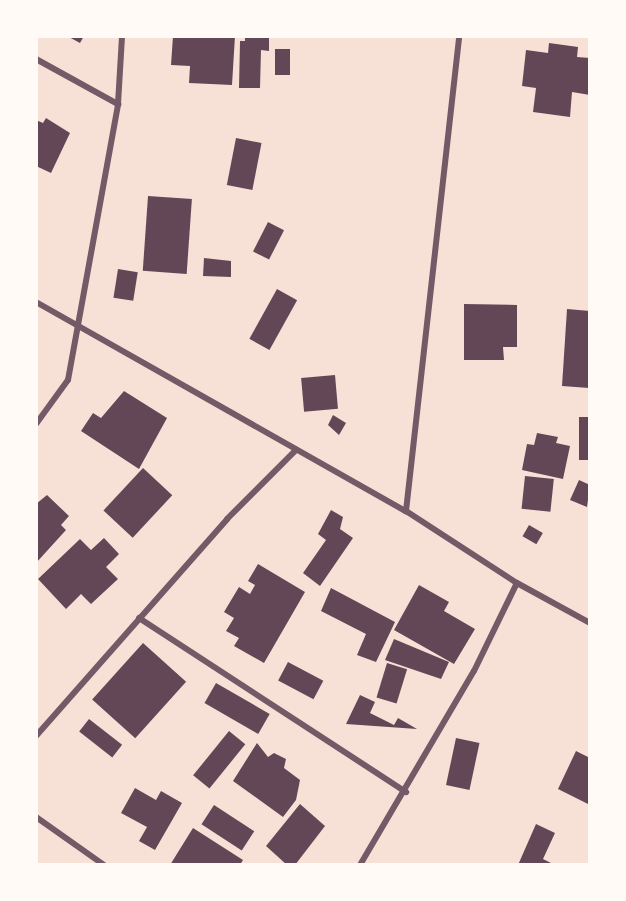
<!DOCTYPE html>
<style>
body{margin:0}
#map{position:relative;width:626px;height:901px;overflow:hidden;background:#f7e1d7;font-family:"Crimson Pro",serif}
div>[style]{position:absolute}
.building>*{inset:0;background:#644757;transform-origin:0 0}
.minor>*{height:6px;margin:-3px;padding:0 3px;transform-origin:3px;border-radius:3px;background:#755966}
span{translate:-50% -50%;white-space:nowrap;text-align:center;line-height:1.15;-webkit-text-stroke:6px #fffaf5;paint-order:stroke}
.frame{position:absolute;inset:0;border:38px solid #fffaf5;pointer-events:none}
</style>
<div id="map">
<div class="building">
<div style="clip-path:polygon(67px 36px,84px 36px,80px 43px)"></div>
<div style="clip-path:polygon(173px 36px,235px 36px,232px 85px,189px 83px,190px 66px,171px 65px)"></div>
<div style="clip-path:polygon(245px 36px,269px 36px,269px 51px,261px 50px,260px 88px,239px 88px,240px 41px,245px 41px)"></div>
<div style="clip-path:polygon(549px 43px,578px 47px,577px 57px,590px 58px,590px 95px,572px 92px,570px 117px,533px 112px,536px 88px,522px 86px,526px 50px,548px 53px)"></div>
<div style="left:275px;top:49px;width:15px;height:26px"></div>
<div style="clip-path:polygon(46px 118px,70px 133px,51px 173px,36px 166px,36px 120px,43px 123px)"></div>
<div style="left:236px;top:138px;width:26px;height:48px;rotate:11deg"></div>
<div style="left:148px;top:196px;width:44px;height:75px;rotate:4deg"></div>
<div style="left:268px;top:222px;width:18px;height:33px;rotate:27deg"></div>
<div style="clip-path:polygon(204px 258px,231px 261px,231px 277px,203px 276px)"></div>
<div style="left:118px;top:269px;width:20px;height:29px;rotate:9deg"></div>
<div style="left:277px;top:289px;width:23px;height:57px;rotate:29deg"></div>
<div style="clip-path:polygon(464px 304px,517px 305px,517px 347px,503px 347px,504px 360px,464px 360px)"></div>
<div style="clip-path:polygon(567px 309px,590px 311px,589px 388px,562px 386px)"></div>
<div style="left:335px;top:375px;width:34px;height:34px;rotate:85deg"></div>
<div style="clip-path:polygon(124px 391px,167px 418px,139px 469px,81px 431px,93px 413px,101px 418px)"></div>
<div style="clip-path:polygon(333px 415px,346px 423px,339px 435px,328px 425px)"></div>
<div style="left:579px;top:417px;width:11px;height:43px"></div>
<div style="clip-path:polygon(537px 433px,558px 437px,556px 443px,570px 446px,563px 479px,522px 470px,527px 444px,534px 445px)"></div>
<div style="left:143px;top:468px;width:40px;height:58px;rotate:43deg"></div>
<div style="left:525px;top:476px;width:29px;height:33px;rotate:6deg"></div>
<div style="clip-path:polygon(579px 480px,590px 485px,587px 507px,570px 500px)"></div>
<div style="clip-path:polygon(47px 495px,69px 516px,61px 525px,66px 530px,36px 563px,36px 504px)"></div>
<div style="clip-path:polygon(331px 510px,343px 517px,340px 529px,353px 538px,320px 586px,303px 573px,326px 540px,318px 534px)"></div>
<div style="left:529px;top:525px;width:16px;height:13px;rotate:30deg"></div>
<div style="clip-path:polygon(104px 538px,119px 554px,106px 567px,118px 579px,91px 604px,81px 594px,66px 609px,38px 579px,80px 539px,91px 550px)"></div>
<div style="clip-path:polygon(258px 564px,305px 592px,264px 663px,234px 646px,239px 638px,226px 631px,234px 618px,224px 612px,239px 587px,250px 594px,255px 585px,248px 581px)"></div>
<div style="clip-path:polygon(419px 585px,449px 602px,444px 611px,475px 629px,454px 664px,394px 630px)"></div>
<div style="clip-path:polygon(331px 588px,395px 622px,376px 662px,357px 655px,366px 634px,321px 611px)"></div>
<div style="clip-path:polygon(394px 639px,449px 662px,441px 679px,385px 660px)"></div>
<div style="left:143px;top:643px;width:58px;height:76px;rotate:42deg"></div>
<div style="left:288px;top:662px;width:40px;height:21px;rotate:28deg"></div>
<div style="left:387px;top:663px;width:21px;height:36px;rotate:17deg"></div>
<div style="left:216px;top:683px;width:62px;height:23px;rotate:30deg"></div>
<div style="clip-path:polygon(360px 695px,375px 702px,370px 713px,394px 725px,398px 718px,417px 729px,346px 724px)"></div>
<div style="left:89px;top:719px;width:42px;height:16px;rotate:38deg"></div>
<div style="left:229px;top:731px;width:21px;height:57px;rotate:39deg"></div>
<div style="left:456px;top:738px;width:24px;height:48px;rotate:12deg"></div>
<div style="clip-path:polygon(257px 743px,268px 757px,274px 753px,286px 759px,284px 768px,300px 780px,296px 800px,283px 817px,233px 781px)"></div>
<div style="clip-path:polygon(576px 751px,590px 758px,588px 804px,558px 789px)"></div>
<div style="clip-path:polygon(135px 788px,156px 800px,161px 791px,182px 803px,155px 850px,139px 841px,147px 827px,121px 813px)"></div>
<div style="clip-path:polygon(300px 804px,325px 826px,295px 865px,287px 865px,266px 846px)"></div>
<div style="left:214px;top:805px;width:48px;height:23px;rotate:33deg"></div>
<div style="clip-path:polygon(536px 824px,555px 833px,543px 859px,551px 863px,518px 865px)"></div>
<div style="clip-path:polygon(193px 828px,243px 860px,240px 865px,170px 865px)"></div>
</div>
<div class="minor">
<div style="left:36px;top:59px;width:94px;rotate:28.8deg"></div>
<div style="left:36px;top:302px;width:425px;rotate:29.5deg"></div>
<div style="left:406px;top:511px;width:132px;rotate:33deg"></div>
<div style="left:517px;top:583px;width:83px;rotate:28.7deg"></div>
<div style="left:36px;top:424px;width:54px;rotate:-54deg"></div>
<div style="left:68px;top:380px;width:280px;rotate:-79.7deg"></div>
<div style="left:118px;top:104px;width:68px;rotate:-86.6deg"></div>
<div style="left:406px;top:511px;width:478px;rotate:-83.6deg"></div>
<div style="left:139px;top:618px;width:319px;rotate:33.1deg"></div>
<div style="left:36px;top:736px;width:289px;rotate:-48.6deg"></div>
<div style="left:227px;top:519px;width:98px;rotate:-45deg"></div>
<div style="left:36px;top:817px;width:83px;rotate:35.2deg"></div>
<div style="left:360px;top:865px;width:225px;rotate:-59.6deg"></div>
<div style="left:474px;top:671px;width:98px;rotate:-64deg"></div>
</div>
<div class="frame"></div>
</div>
